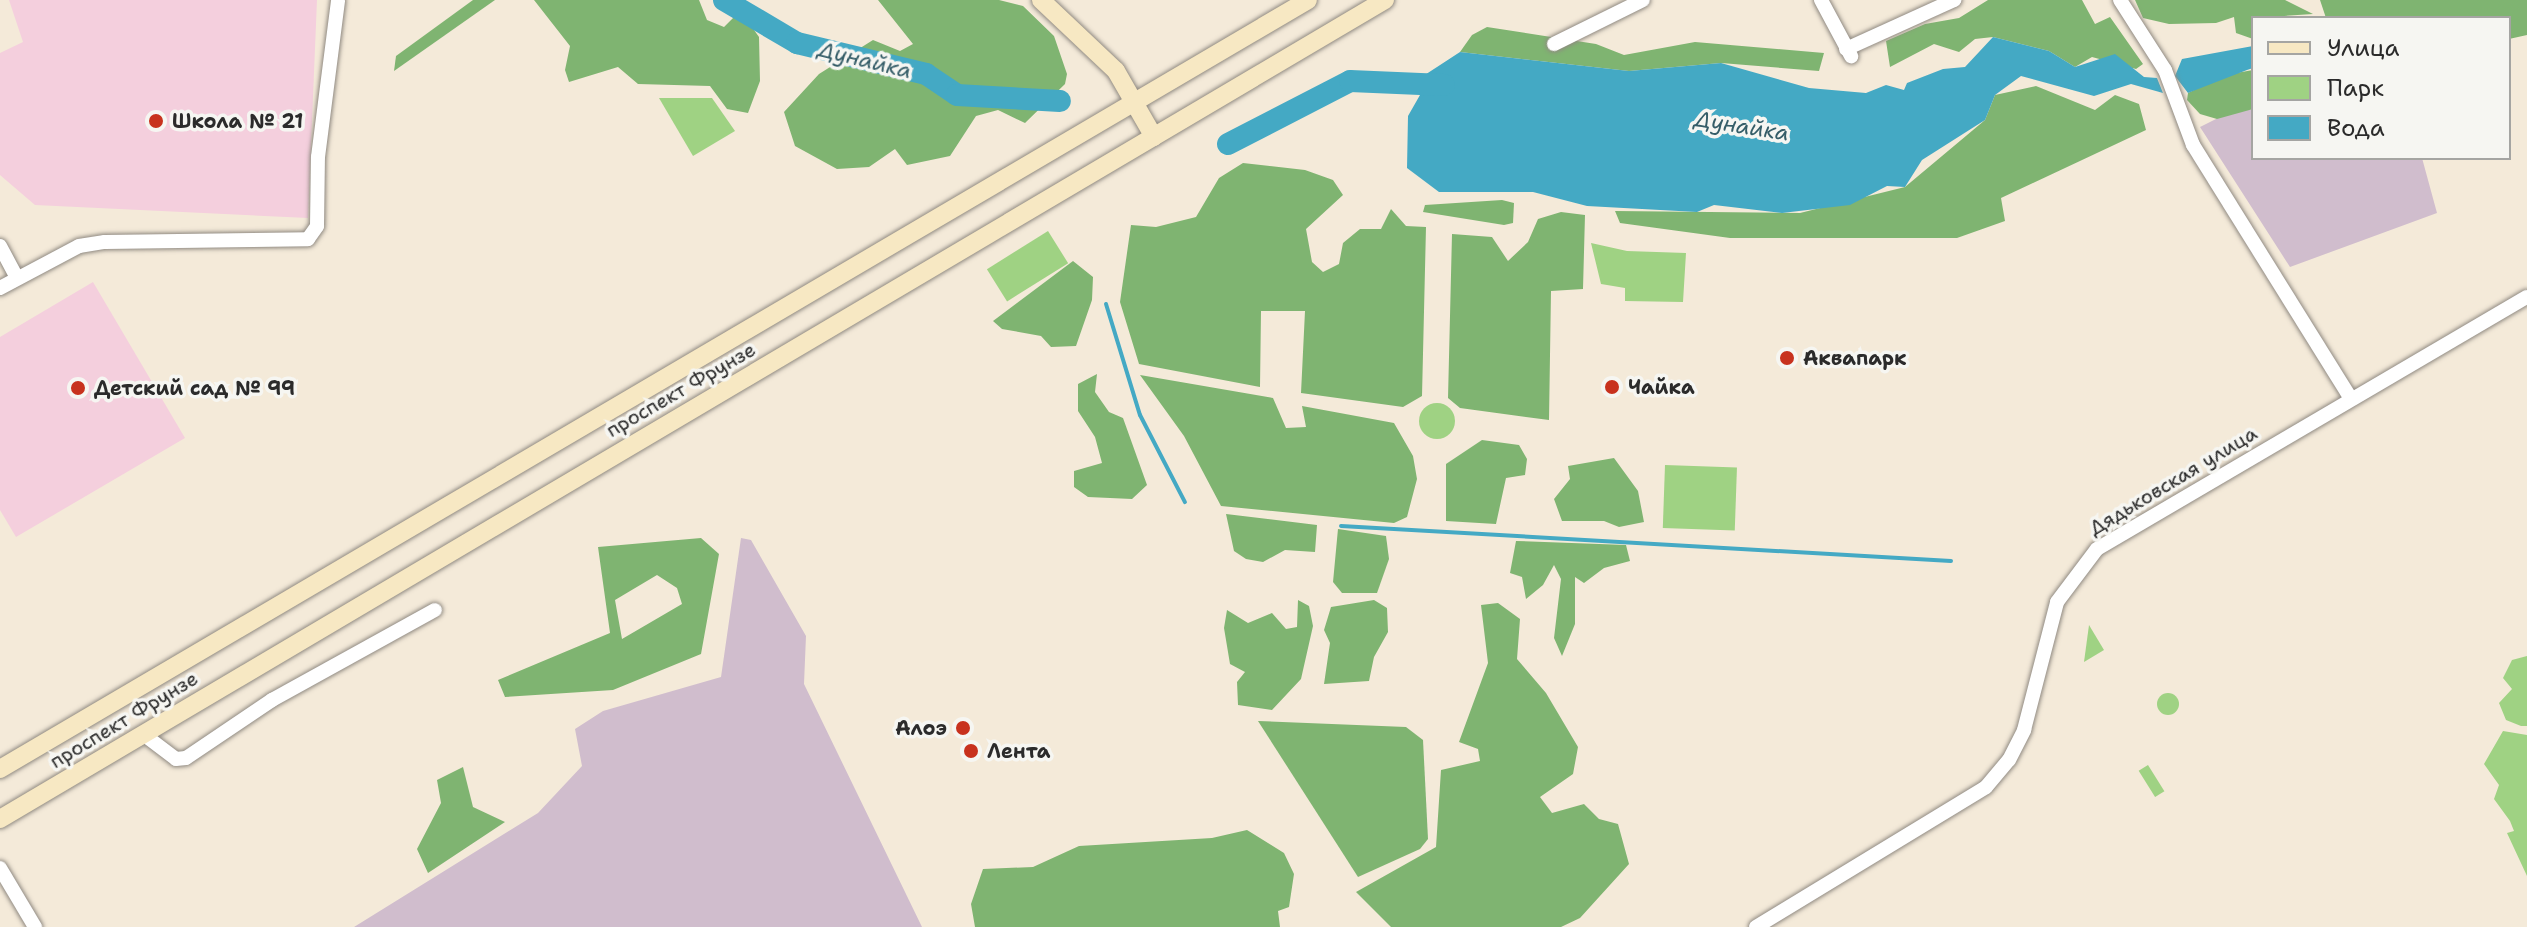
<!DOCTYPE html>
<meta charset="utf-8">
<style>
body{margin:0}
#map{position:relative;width:2527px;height:927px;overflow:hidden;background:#f4ead9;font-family:"Shantell Sans",sans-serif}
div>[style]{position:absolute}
.built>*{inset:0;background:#f4cfdd}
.industrial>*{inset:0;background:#d0bdcd}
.green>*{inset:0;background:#9fd283;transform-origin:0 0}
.round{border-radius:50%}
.forest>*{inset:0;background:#7fb471}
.water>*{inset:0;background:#44a9c4}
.stream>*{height:4px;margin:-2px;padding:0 2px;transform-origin:2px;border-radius:2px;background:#44a9c4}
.river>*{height:22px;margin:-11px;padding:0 11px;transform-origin:11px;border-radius:11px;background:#44a9c4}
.roads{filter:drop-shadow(0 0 2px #908a82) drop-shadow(0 0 2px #908a82)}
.street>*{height:14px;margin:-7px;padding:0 7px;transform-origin:7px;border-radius:7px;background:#fff}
.secondary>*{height:18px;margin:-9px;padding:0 9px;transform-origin:9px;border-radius:9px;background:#f7e8c3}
.dots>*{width:22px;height:22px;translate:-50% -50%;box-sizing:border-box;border:4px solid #f6f6f2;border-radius:50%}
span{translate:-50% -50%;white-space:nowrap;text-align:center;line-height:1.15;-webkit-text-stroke:7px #f6f6f2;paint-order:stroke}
.poi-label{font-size:20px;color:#2b2b2b;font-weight:700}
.left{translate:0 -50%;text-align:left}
.right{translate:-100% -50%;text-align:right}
.street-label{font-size:20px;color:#2b2b2b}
.water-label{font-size:22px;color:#355d68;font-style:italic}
.legend{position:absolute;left:2251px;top:16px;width:260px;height:144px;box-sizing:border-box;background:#f6f6f2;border:2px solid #a5a5a2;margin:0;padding:10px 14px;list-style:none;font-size:24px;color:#2b2b2b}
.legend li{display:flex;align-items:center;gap:16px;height:40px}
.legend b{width:40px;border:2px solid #a5a5a2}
</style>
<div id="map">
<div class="built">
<div style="clip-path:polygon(9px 0,317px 0,308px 218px,35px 205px,0 175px,0 53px,23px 42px)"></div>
<div style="clip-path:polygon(93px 282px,185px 438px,16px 537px,0 510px,0 337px)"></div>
</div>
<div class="industrial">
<div style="clip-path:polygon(2253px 109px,2253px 158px,2422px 158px,2437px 213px,2290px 267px,2200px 127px,2228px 113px)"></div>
<div style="clip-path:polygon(741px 538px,751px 540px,806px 636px,804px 684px,922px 927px,354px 927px,538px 813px,582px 766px,575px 729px,603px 711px,721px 677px)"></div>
</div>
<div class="green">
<div style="clip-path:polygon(659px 98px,712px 98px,735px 131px,693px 156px)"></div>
<div style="left:1048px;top:231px;width:38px;height:72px;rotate:58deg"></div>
<div style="clip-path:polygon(1591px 243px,1627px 251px,1686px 253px,1683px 302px,1625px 301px,1625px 288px,1601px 284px)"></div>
<div class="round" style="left:1419px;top:403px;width:36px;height:36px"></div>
<div style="left:1665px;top:465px;width:72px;height:63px;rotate:2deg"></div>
<div style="clip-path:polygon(2089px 625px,2104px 650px,2084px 662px)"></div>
<div style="clip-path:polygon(2527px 656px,2527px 726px,2521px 726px,2506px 720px,2499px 703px,2512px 689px,2503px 678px,2512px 660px)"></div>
<div class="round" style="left:2157px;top:693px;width:22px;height:22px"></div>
<div style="clip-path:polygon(2503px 731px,2527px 735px,2527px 876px,2507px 833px,2514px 831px,2510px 821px,2494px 799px,2499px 785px,2484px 764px)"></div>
<div style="left:2148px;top:765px;width:31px;height:11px;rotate:58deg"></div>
</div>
<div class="forest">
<div style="clip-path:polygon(473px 0,495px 0,394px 71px,396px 56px)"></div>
<div style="clip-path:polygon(534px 0,699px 0,707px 20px,724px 27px,735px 16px,747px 20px,759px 37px,760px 81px,748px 113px,727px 109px,710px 86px,638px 84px,618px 67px,569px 82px,565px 70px,570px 46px)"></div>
<div style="clip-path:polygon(878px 0,999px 0,1023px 6px,1054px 36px,1067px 74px,1065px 84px,1025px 123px,998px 110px,976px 116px,950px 156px,907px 165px,895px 149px,869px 167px,837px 169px,795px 146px,784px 112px,819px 74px,873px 40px,900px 51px,913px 44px)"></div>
<div style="clip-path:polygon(1988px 0,2082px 0,2095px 24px,2110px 17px,2143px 64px,2136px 69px,2092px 57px,2075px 67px,2049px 51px,1993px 37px,1975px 39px,1959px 52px,1934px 44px,1890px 67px,1886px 41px,1925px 24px,1959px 18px)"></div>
<div style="clip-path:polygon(2135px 0,2285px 0,2313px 14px,2253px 18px,2253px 39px,2236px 33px,2234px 17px,2216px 23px,2169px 24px,2143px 18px)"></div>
<div style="clip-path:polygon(2320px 0,2527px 0,2527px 35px,2509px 39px,2509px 18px,2326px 18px)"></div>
<div style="clip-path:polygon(1487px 27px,1596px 44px,1624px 55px,1695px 42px,1824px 53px,1819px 71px,1721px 63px,1629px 71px,1460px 52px,1472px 35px)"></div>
<div style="clip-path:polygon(2253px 70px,2253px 109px,2217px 119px,2200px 114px,2187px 100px,2188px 93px,2225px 75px)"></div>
<div style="clip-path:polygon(2036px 86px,2095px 110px,2115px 95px,2139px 104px,2146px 130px,2001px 198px,2005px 221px,1957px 238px,1730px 238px,1620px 223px,1615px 211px,1800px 213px,1905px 187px,1985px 120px,1995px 95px)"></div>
<div style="clip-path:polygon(1243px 163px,1305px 170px,1333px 180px,1343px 195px,1306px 229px,1312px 262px,1323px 272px,1339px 264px,1343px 243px,1360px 229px,1381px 229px,1391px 209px,1406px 226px,1426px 227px,1422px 396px,1403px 407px,1301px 393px,1305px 311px,1261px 311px,1260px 387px,1139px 364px,1120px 302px,1131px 225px,1156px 227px,1196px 217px,1219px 178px)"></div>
<div style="clip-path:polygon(1502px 200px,1514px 203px,1513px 223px,1504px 225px,1423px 212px,1425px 205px)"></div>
<div style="clip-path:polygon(1561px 212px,1585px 215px,1583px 289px,1551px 291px,1549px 420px,1460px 408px,1448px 398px,1452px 234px,1492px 237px,1508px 261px,1528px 242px,1538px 219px)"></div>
<div style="clip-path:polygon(1073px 261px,1093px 277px,1092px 300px,1076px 346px,1051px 347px,1041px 336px,1002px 329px,993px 321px)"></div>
<div style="clip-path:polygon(1097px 374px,1095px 392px,1109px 412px,1123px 418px,1147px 485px,1132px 499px,1088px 497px,1074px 487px,1074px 471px,1102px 463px,1095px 437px,1078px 411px,1078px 384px)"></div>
<div style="clip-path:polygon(1140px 375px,1273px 398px,1286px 428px,1306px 427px,1302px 406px,1394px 423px,1413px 456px,1417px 479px,1407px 517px,1394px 523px,1221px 506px,1184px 436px)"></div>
<div style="clip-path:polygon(1482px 440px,1519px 445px,1527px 459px,1525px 475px,1506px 478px,1496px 524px,1446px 521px,1446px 464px)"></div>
<div style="clip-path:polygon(1614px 458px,1638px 491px,1644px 522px,1619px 527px,1604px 521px,1562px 521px,1554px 499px,1570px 479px,1568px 466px)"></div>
<div style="clip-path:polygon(1226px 514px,1317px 525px,1315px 552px,1285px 550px,1263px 562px,1246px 559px,1234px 551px)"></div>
<div style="clip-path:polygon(1338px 529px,1386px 536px,1389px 559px,1377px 593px,1342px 593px,1333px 582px)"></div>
<div style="clip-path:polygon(evenodd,701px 538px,719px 554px,701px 654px,613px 690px,505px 697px,498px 680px,610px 633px,598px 547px,701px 538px,657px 575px,677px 588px,682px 604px,622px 639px,615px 600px,657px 575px)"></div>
<div style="clip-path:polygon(1516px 541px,1626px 545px,1630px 561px,1604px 568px,1584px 583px,1575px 577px,1575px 624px,1562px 656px,1554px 638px,1561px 579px,1554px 565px,1543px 585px,1526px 599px,1522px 577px,1510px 573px)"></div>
<div style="clip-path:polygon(1298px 600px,1309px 606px,1313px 626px,1301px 679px,1272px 710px,1238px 705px,1237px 682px,1245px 672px,1230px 664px,1224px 628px,1227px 610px,1248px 623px,1272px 613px,1286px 629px,1297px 627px)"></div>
<div style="clip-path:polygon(1374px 600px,1387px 608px,1388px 632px,1374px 657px,1369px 681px,1324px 684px,1330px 643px,1324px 630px,1331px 607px)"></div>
<div style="clip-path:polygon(1498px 603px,1520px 619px,1517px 659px,1546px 693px,1578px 747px,1573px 774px,1540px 797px,1552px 813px,1584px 804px,1599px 819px,1618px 824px,1629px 864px,1580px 918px,1561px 927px,1391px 927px,1356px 892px,1436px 847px,1441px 770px,1480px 761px,1478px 749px,1459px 742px,1488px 663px,1481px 605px)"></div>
<div style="clip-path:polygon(1258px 721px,1406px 727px,1423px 740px,1428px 839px,1420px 849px,1358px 877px)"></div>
<div style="clip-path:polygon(463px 767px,473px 807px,505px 822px,428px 873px,417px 849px,441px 803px,437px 780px)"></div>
<div style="clip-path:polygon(1247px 830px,1284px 853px,1294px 874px,1289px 907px,1278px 911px,1280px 927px,975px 927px,971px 904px,983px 869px,1033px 867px,1079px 846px,1212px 838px)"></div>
</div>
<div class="water">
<div style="clip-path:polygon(1993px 37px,2049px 51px,2075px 67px,2115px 54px,2144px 77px,2157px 78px,2163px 93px,2131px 84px,2094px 96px,2021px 76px,1995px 95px,1985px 120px,1922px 160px,1905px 187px,1887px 186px,1850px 205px,1782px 213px,1714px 205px,1697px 212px,1587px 206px,1533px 192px,1439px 192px,1407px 168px,1408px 116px,1420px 95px,1414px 82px,1460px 52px,1629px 71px,1721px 63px,1809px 88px,1866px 93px,1886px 85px,1904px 90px,1907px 83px,1943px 69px,1965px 67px)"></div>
<div style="clip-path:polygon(2253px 46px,2253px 68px,2247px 70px,2188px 93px,2175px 76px,2182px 59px)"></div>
</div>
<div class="stream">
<div style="left:1106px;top:304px;width:116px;rotate:73deg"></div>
<div style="left:1140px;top:415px;width:98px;rotate:62.7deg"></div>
<div style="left:1341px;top:526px;width:611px;rotate:3.28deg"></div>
</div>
<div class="river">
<div style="left:724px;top:0;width:85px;rotate:30.5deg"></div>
<div style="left:797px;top:43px;width:133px;rotate:13.5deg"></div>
<div style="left:926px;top:74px;width:37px;rotate:34deg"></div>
<div style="left:957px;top:95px;width:103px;rotate:3.3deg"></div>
<div style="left:1228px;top:144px;width:137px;rotate:-27.3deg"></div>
<div style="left:1350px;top:81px;width:94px;rotate:2.4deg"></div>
</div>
<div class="roads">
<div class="street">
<div style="left:1821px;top:0;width:64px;rotate:61.8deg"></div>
<div style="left:2120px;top:0;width:83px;rotate:57.3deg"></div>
<div style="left:2165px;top:70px;width:80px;rotate:69.5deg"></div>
<div style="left:2193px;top:145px;width:299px;rotate:58.1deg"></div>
<div style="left:1554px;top:44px;width:99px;rotate:-26.3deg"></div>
<div style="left:1846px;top:49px;width:119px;rotate:-24.4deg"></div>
<div style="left:0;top:246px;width:36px;rotate:62deg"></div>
<div style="left:0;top:288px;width:89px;rotate:-28deg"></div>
<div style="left:79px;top:246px;width:26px;rotate:-9deg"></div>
<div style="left:105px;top:242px;width:203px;rotate:-0.8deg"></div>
<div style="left:308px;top:239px;width:16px;rotate:-55deg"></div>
<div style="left:317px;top:226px;width:69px;rotate:-89.2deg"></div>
<div style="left:318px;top:157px;width:158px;rotate:-82.7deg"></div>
<div style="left:143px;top:734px;width:41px;rotate:37.1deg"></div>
<div style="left:176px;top:759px;width:10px;rotate:-6deg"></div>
<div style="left:186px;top:758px;width:104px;rotate:-34deg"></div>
<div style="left:272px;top:700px;width:186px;rotate:-28.9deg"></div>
<div style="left:0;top:868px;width:69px;rotate:59.3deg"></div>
<div style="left:1756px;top:927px;width:269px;rotate:-31.3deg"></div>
<div style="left:1986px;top:787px;width:35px;rotate:-50deg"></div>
<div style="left:2009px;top:760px;width:34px;rotate:-63deg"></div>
<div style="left:2024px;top:730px;width:132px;rotate:-75.5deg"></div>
<div style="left:2057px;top:602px;width:66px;rotate:-53deg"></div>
<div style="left:2097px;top:549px;width:498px;rotate:-30.4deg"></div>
</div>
<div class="secondary">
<div style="left:1041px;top:0;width:103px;rotate:43.4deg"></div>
<div style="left:1116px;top:71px;width:76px;rotate:60.1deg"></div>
<div style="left:0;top:769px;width:1517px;rotate:-30.45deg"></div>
<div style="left:0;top:819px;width:1609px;rotate:-30.6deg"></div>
</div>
</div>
<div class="dots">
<div style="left:156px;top:121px;background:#c8321e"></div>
<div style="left:1787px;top:358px;background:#c8321e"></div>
<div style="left:1612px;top:387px;background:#c8321e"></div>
<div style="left:78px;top:388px;background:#c8321e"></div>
<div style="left:963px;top:728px;background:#c8321e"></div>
<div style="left:971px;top:751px;background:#c8321e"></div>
</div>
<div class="poi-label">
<span class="left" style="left:172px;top:121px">Школа № 21</span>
<span class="left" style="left:1803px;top:358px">Аквапарк</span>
<span class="left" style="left:1628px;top:387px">Чайка</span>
<span class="left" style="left:94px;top:388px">Детский сад № 99</span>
<span class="right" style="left:947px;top:728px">Алоэ</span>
<span class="left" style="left:987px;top:751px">Лента</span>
</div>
<div class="street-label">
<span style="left:681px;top:390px;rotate:-30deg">проспект Фрунзе</span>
<span style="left:2173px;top:481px;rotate:-31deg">Дядьковская улица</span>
<span style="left:124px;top:720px;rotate:-31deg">проспект Фрунзе</span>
</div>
<div class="water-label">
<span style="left:865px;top:60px;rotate:14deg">Дунайка</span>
<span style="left:1742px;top:126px;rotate:9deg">Дунайка</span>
</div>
<ul class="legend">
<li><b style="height:10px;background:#f7e8c3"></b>Улица</li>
<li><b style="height:22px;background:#9fd283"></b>Парк</li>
<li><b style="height:22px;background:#44a9c4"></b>Вода</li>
</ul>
</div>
